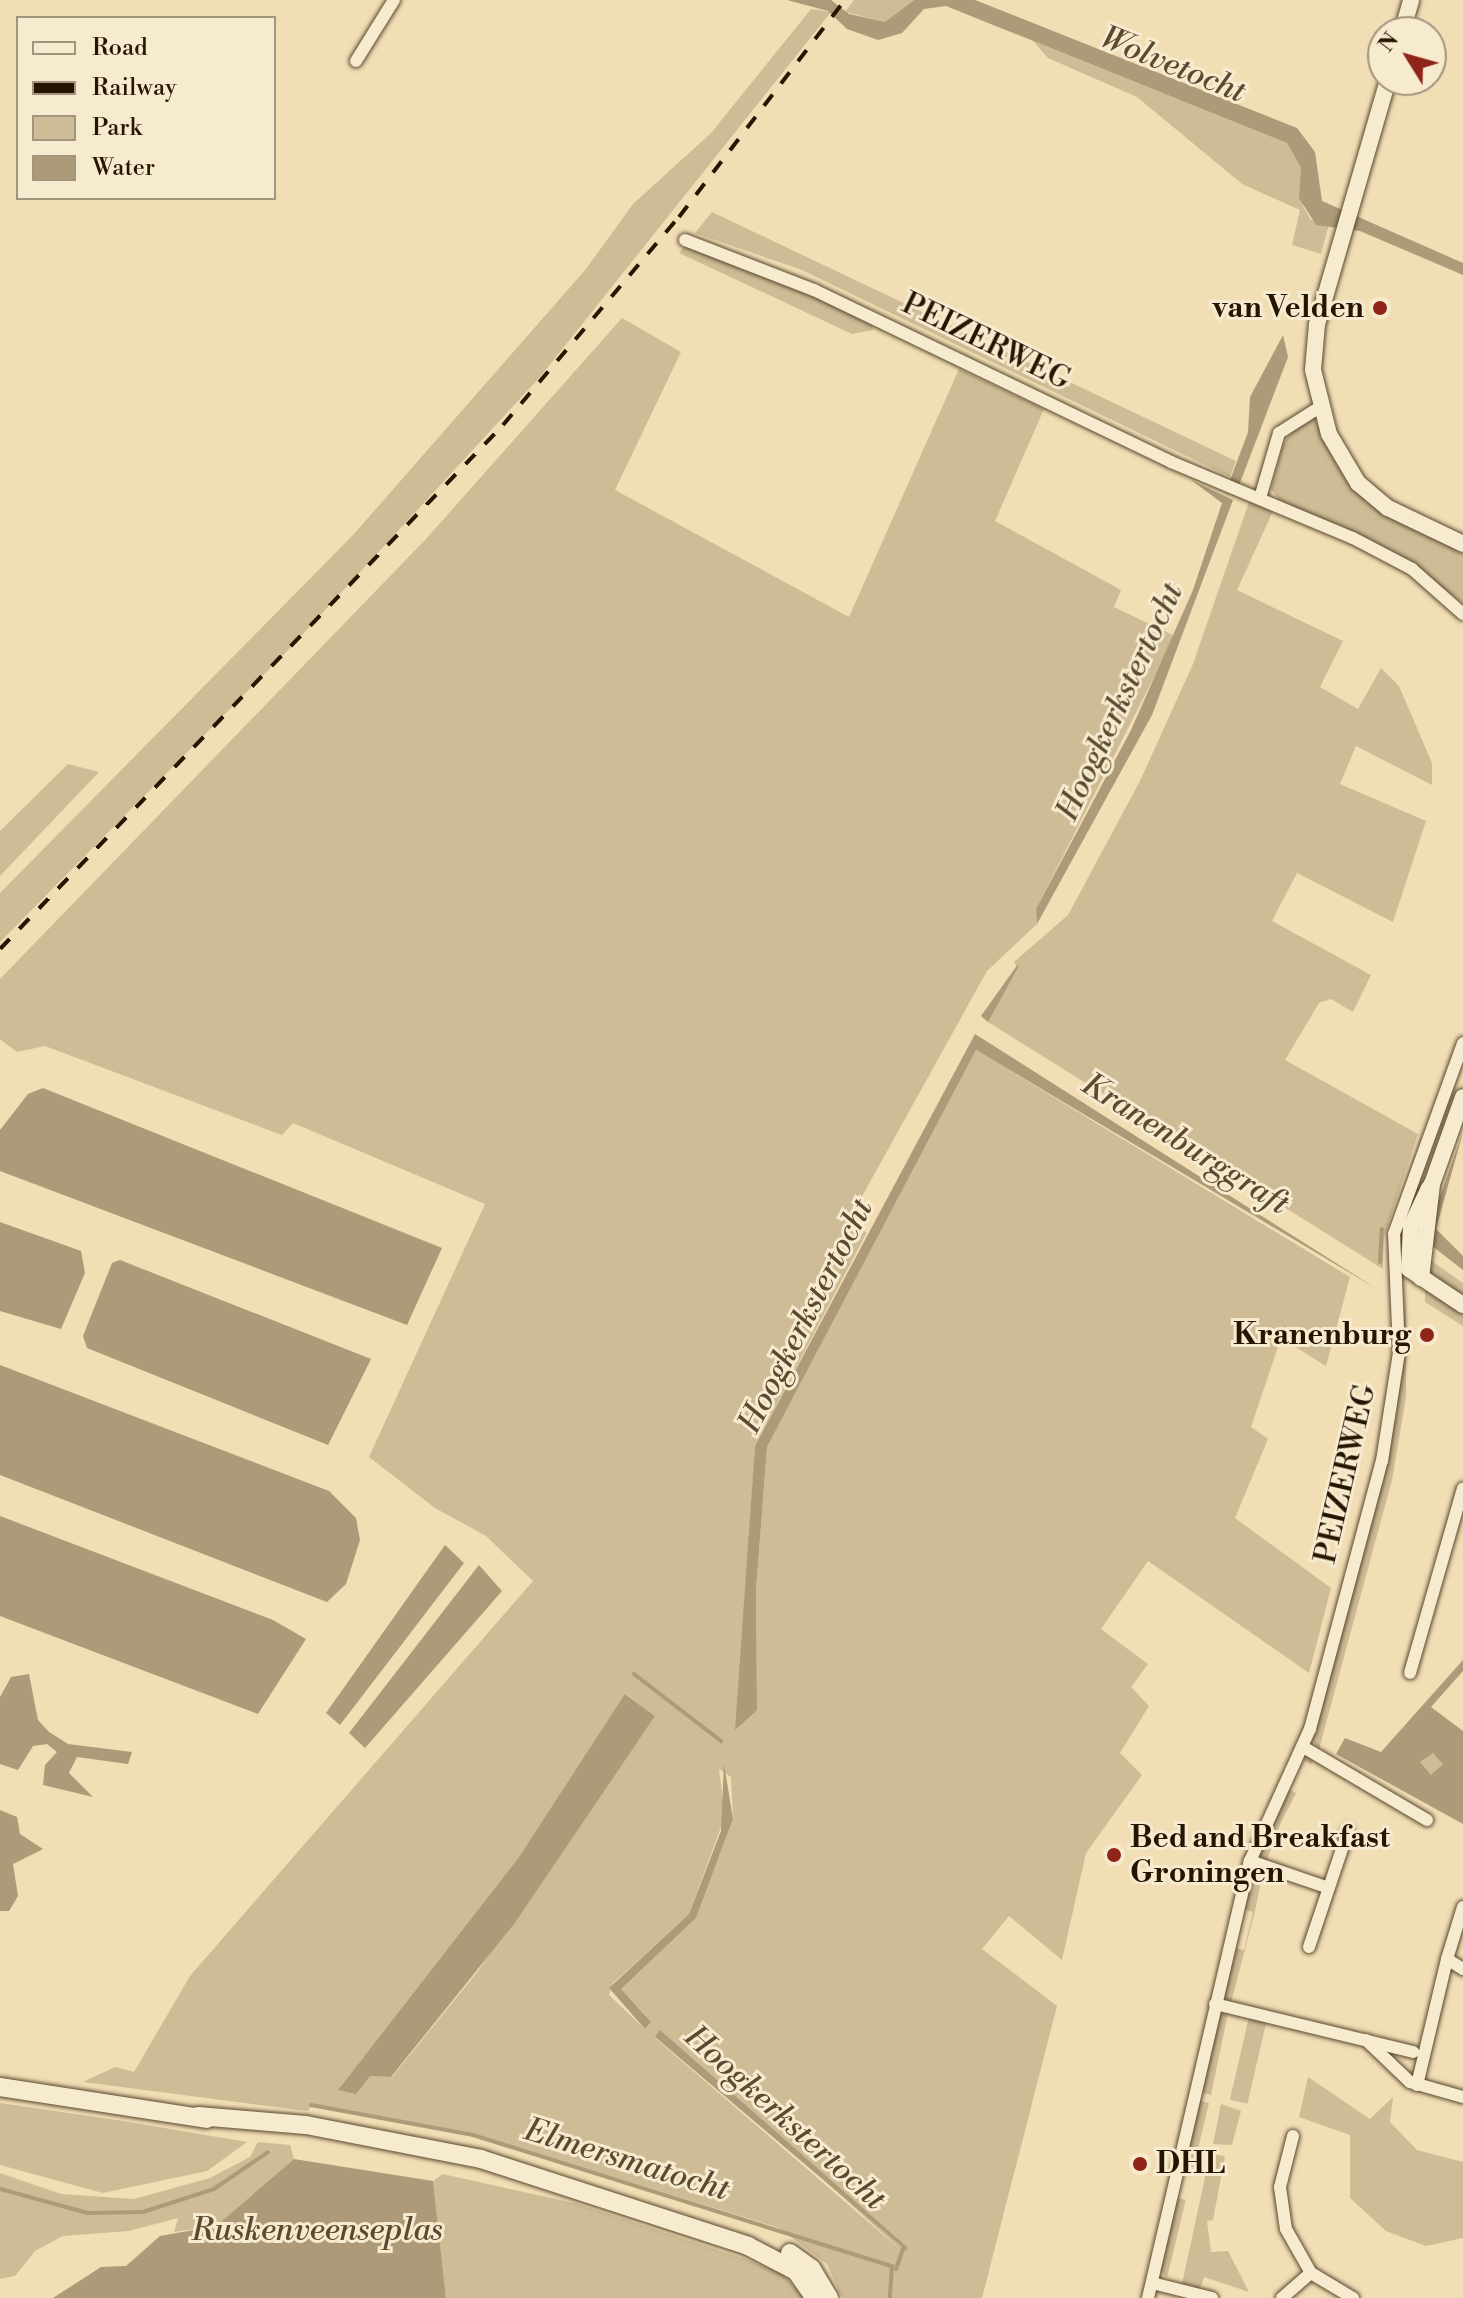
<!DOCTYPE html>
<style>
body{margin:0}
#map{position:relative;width:1463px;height:2298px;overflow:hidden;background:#f1deb5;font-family:"Libre Bodoni",serif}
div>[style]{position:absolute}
.green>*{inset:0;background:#cebc96;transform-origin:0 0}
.round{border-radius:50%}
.water>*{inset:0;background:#ac9a78}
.stream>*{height:4px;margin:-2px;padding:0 2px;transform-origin:2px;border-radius:2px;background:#ac9a78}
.roads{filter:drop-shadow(0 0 2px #58472e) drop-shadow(0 0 2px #58472e)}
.minor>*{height:12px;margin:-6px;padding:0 6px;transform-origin:6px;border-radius:6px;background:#f6eacf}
.tertiary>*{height:16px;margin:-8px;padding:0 8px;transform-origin:8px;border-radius:8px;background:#f6eacf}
.secondary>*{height:18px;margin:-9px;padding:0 9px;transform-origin:9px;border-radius:9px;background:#f6eacf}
.rail>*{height:4px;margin-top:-2px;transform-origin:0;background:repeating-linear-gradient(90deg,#251501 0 14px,transparent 0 28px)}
.dots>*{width:22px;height:22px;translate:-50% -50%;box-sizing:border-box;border:4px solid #f6eacf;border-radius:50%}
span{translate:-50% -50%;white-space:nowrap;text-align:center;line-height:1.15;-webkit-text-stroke:6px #f6eacf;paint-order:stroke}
.poi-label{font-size:30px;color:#251501;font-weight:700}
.right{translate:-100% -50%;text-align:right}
.left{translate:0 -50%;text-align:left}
.street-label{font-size:30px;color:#251501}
.water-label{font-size:32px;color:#5b4a31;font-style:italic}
.legend{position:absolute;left:16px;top:16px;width:260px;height:184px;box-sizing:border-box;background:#f6eacf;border:2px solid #a2957d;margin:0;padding:10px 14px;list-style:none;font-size:24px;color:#251501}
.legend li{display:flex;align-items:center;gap:16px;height:40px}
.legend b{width:40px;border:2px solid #a2957d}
.north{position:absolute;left:1367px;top:16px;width:80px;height:80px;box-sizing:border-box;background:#f6eacf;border:2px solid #a2957d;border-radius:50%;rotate:307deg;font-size:22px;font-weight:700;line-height:32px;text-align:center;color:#251501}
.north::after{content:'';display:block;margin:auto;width:28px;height:36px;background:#8f2418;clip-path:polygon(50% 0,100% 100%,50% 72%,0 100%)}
</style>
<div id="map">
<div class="green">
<div style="clip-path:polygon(854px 0,914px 0,885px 22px,845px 12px)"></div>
<div style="clip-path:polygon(811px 9px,831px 12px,540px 377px,290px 648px,0 942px,0 893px,354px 534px,586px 269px,633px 204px,711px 133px)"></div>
<div style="clip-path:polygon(1033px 41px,1287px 143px,1301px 168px,1303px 206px,1311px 220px,1330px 221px,1321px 254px,1292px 245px,1300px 210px,1242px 184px,1137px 97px,1048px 58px)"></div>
<div style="clip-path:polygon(712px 212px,1236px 461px,1230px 477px,802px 270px,695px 233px)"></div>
<div style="clip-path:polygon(688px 242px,872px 323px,873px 330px,852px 334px,679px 253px)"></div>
<div style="clip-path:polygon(evenodd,622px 318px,681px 352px,615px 490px,849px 617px,959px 369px,1044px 409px,995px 521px,1121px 590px,1114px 607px,1175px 636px,1036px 909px,1037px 924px,987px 971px,845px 1227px,867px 1232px,755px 1446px,738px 1715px,757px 1710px,756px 1590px,767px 1447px,976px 1050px,1350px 1277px,1326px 1366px,1281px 1338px,1251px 1427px,1268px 1439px,1235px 1518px,1331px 1588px,1309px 1673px,1148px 1561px,1101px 1629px,1148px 1664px,1131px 1687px,1149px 1706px,1120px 1753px,1142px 1775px,1086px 1853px,1062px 1960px,1009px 1916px,982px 1949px,1057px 2006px,982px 2298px,842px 2298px,827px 2264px,779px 2228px,468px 2132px,314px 2105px,307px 2111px,83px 2082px,115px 2067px,134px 2072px,190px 1976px,533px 1581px,486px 1536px,435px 1508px,369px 1457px,485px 1204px,293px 1123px,282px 1135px,45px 1046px,17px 1052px,0 1039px,0 979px,426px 539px,622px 318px,626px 1694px,655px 1716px,478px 1971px,392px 2077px,370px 2076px,338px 2090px,519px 1857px,626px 1694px,622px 318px,719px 1769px,731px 1777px,733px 1819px,696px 1918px,621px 1989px,651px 2022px,645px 2029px,609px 1995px,613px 1983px,689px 1914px,725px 1816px,719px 1769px,622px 318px,661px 2031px,903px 2252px,655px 2038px,661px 2031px)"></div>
<div style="clip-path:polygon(1313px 417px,1367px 502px,1463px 553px,1463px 603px,1396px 553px,1279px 500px,1271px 489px,1283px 445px,1294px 426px)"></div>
<div style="clip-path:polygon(1249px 502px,1273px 511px,1237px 590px,1343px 641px,1320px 687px,1358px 709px,1381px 668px,1399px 686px,1432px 763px,1432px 785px,1356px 746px,1340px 784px,1426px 821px,1393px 922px,1297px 873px,1272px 921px,1371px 975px,1353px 1012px,1331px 999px,1319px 1003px,1285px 1060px,1418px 1134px,1384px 1237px,1383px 1269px,988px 1022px,1018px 968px,1014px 962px,1068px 915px,1140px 781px,1193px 664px)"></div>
<div style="clip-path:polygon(68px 764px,99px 772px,0 876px,0 831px)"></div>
<div style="clip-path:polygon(1426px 1257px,1463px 1283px,1463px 1296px,1431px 1274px)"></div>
<div style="clip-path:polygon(1425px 1287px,1463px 1312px,1463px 1326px,1425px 1302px)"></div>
<div style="clip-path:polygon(1406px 1295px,1406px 1397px,1392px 1480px,1319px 1749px,1312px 1740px,1396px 1418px)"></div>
<div class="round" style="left:1420px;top:1753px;width:22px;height:22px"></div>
<div style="clip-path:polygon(1316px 1755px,1281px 1822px,1266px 1862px,1259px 1854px,1288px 1789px,1296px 1793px,1311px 1765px,1303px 1760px)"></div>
<div style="clip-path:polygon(1263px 1872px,1255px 1911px,1231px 2003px,1224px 1996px,1234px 1948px,1244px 1950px,1253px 1912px,1243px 1909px,1252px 1877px)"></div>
<div style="clip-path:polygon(1228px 2013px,1211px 2095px,1200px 2092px,1219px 2015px)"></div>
<div style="left:1249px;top:2017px;width:18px;height:85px;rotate:13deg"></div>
<div style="clip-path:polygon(1308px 2077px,1370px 2119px,1393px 2097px,1390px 2122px,1417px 2150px,1463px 2162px,1463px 2238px,1426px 2246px,1386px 2231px,1350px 2198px,1350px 2135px,1299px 2117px)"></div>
<div style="clip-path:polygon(1198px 2100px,1209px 2103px,1167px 2278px,1160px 2270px,1176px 2198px,1186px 2200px,1193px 2167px,1183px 2165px)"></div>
<div style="clip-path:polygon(0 2103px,123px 2121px,247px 2142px,207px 2171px,103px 2193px,0 2165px)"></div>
<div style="clip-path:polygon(1221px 2104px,1241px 2111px,1232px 2145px,1213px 2144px)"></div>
<div style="clip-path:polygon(258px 2142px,290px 2145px,294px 2159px,216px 2226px,174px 2232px,178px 2218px,129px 2231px,63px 2236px,35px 2251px,15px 2276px,0 2279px,0 2173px,61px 2194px,134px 2199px,210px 2178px,250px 2157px)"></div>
<div style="clip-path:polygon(1210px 2154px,1225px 2156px,1213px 2220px,1207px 2221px,1211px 2252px,1228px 2251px,1249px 2292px,1204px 2277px,1200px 2289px,1182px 2284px)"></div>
<div style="clip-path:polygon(443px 2174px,578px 2204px,745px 2259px,783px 2274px,803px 2298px,446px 2298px,433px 2181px)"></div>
</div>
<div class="water">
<div style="clip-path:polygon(787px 0,831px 0,849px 14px,885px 22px,914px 0,975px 0,1297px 128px,1315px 152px,1322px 201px,1463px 263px,1463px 275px,1360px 231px,1316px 225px,1299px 198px,1301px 168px,1287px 143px,946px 6px,924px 9px,902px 33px,878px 40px,847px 29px,828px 11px)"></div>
<div style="clip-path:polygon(1283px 335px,1288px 357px,1238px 488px,1229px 483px,1248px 432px,1250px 397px)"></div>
<div style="clip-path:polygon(1191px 480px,1233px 500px,1152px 715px,1037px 924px,1036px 909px,1131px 730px,1193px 590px,1222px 503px)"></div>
<div style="clip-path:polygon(1018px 964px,1018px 968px,988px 1022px,981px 1016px)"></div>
<div style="clip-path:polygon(975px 1034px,1377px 1289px,976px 1050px,767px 1447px,756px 1590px,757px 1710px,735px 1730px,755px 1446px)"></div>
<div style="clip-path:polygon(43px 1088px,442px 1248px,407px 1325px,0 1171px,0 1130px,28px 1094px)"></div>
<div style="clip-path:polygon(1463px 1132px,1436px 1229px,1463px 1256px,1463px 1270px,1431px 1245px,1435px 1210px)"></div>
<div style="clip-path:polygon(0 1222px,81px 1251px,85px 1273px,61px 1329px,0 1311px)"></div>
<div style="clip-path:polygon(120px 1260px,371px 1359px,328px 1445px,87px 1348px,83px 1336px,112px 1263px)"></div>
<div style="clip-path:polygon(0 1365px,329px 1491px,356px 1518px,360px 1540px,346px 1584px,327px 1602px,0 1475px)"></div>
<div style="clip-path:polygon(0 1516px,273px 1620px,306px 1639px,258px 1714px,0 1616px)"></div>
<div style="clip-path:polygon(445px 1545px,464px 1563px,340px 1725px,326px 1713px)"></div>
<div style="clip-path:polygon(479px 1565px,502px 1591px,365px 1748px,349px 1733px)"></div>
<div style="clip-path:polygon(evenodd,1463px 1660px,1463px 1671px,1431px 1707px,1463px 1731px,1463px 1824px,1336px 1754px,1345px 1738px,1381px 1752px,1463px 1660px,1433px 1753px,1443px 1764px,1431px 1775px,1420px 1762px,1433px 1753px)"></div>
<div style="clip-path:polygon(29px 1674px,38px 1720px,49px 1732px,68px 1744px,132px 1752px,128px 1764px,77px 1757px,69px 1773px,93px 1797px,43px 1785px,45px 1765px,57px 1752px,47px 1744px,33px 1746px,18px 1770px,0 1764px,0 1697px,11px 1677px)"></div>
<div style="clip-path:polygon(625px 1694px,655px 1716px,514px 1924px,391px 2077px,370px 2076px,356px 2094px,338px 2090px,519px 1857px)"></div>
<div style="clip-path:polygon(724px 1764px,733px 1819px,696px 1918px,621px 1989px,651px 2022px,645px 2029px,609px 1988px,689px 1914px,721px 1831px)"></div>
<div style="clip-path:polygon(0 1810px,17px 1817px,20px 1834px,43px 1849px,13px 1864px,18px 1896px,9px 1911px,0 1911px)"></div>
<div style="clip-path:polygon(660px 2030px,907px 2247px,907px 2251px,655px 2037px)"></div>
<div style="clip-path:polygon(294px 2159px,433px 2181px,446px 2298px,53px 2298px,101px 2267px,126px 2266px,160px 2236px,216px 2226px)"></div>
</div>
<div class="stream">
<div style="left:1380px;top:1262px;width:33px;rotate:-87deg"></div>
<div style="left:634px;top:1674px;width:110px;rotate:37.6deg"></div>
<div style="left:311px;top:2105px;width:165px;rotate:10.5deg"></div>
<div style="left:473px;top:2135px;width:439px;rotate:17.4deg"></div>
<div style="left:892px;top:2266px;width:32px;rotate:94deg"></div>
<div style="left:0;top:2189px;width:91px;rotate:15.3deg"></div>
<div style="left:88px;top:2213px;width:55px;rotate:-1deg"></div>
<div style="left:143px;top:2212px;width:75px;rotate:-17.9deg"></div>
<div style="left:214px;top:2189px;width:65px;rotate:-34.4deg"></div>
<div style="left:896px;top:2269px;width:21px;rotate:-71deg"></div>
</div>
<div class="roads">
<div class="minor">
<div style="left:356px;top:61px;width:72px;rotate:-58.1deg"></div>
<div style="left:685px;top:240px;width:138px;rotate:21.2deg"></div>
<div style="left:814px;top:290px;width:396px;rotate:25.7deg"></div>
<div style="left:1171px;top:462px;width:197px;rotate:22.7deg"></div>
<div style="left:1353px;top:538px;width:67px;rotate:27.7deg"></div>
<div style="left:1412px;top:569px;width:68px;rotate:41.4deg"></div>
<div style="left:1260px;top:498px;width:68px;rotate:-73.7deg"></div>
<div style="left:1279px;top:433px;width:49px;rotate:-32.4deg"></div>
<div style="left:1410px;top:1673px;width:192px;rotate:-74deg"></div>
<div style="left:1303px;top:1747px;width:144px;rotate:30.5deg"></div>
<div style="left:1250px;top:1861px;width:83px;rotate:18.9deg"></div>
<div style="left:1463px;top:1907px;width:54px;rotate:107.1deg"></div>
<div style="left:1447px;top:1959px;width:19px;rotate:32deg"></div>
<div style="left:1309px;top:1947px;width:122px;rotate:-71.4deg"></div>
<div style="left:1215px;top:2004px;width:204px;rotate:13.6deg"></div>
<div style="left:1366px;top:2040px;width:61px;rotate:43.7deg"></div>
<div style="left:1410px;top:2082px;width:55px;rotate:15.8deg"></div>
<div style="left:1417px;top:2085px;width:130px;rotate:-76.6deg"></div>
<div style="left:1293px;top:2136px;width:53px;rotate:104.3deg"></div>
<div style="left:1280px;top:2187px;width:42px;rotate:81.9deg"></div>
<div style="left:1286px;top:2229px;width:51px;rotate:60.4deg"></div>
<div style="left:1311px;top:2273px;width:49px;rotate:30.8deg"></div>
<div style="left:1152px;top:2283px;width:62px;rotate:14deg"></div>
<div style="left:1148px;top:2298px;width:449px;rotate:-76.9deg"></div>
<div style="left:1250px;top:1861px;width:145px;rotate:-65.6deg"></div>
<div style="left:1310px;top:1729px;width:278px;rotate:-75deg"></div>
<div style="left:1382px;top:1461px;width:110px;rotate:-81.1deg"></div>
<div style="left:1399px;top:1352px;width:118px;rotate:-92.4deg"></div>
<div style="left:1394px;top:1234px;width:203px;rotate:-70.1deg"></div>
<div style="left:1282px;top:2298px;width:38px;rotate:-41deg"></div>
</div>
<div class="tertiary">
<div style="left:1402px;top:32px;width:33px;rotate:-74deg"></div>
<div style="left:1388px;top:80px;width:254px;rotate:106.2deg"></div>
<div style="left:1317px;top:324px;width:46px;rotate:95deg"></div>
<div style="left:1313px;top:370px;width:66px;rotate:76deg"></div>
<div style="left:1329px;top:434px;width:57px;rotate:59.4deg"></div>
<div style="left:1358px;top:483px;width:39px;rotate:40deg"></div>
<div style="left:1388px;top:508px;width:83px;rotate:25.6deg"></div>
<div style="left:1429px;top:1188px;width:42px;rotate:115.3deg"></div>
<div style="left:1411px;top:1226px;width:43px;rotate:92.7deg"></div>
<div style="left:1409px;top:1269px;width:65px;rotate:33.7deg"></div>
<div style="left:1421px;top:1278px;width:95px;rotate:-83.3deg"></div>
<div style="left:1432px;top:1184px;width:92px;rotate:-70.4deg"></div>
</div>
<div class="secondary">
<div style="left:0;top:2087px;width:209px;rotate:8.8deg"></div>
<div style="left:198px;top:2116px;width:108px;rotate:4.8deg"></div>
<div style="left:306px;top:2125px;width:178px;rotate:11deg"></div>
<div style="left:481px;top:2159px;width:281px;rotate:18deg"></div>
<div style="left:748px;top:2246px;width:54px;rotate:27.5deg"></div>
<div style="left:796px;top:2271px;width:33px;rotate:55deg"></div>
<div style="left:790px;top:2253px;width:26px;rotate:36deg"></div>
<div style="left:811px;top:2268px;width:35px;rotate:59deg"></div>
</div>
</div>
<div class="rail">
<div style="left:0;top:949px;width:726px;rotate:-46.17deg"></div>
<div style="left:503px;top:425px;width:272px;rotate:-49.8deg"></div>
<div style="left:679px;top:217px;width:273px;rotate:-52.6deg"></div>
</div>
<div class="dots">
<div style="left:1380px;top:308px;background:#8f2418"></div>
<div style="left:1427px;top:1335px;background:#8f2418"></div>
<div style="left:1114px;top:1855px;background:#8f2418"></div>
<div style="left:1140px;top:2164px;background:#8f2418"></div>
</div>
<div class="poi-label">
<span class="right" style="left:1364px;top:308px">van Velden</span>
<span class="right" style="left:1411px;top:1335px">Kranenburg</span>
<span class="left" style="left:1130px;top:1855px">Bed and Breakfast<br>Groningen</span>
<span class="left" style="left:1156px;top:2164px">DHL</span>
</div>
<div class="street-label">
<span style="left:986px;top:342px;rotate:26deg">PEIZERWEG</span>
<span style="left:1346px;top:1474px;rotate:-77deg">PEIZERWEG</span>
</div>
<div class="water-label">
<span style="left:1173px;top:65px;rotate:22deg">Wolvetocht</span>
<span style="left:1120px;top:702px;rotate:-65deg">Hoogkerkstertocht</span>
<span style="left:1185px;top:1144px;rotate:32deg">Kranenburggraft</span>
<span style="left:806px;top:1316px;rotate:-63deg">Hoogkerkstertocht</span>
<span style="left:785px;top:2118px;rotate:42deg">Hoogkerkstertocht</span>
<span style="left:627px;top:2160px;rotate:17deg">Elmersmatocht</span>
<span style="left:317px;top:2230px">Ruskenveenseplas</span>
</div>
<ul class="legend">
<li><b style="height:10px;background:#f6eacf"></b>Road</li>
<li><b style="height:10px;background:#251501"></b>Railway</li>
<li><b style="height:22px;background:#cebc96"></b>Park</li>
<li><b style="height:22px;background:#ac9a78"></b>Water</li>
</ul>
<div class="north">N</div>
</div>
